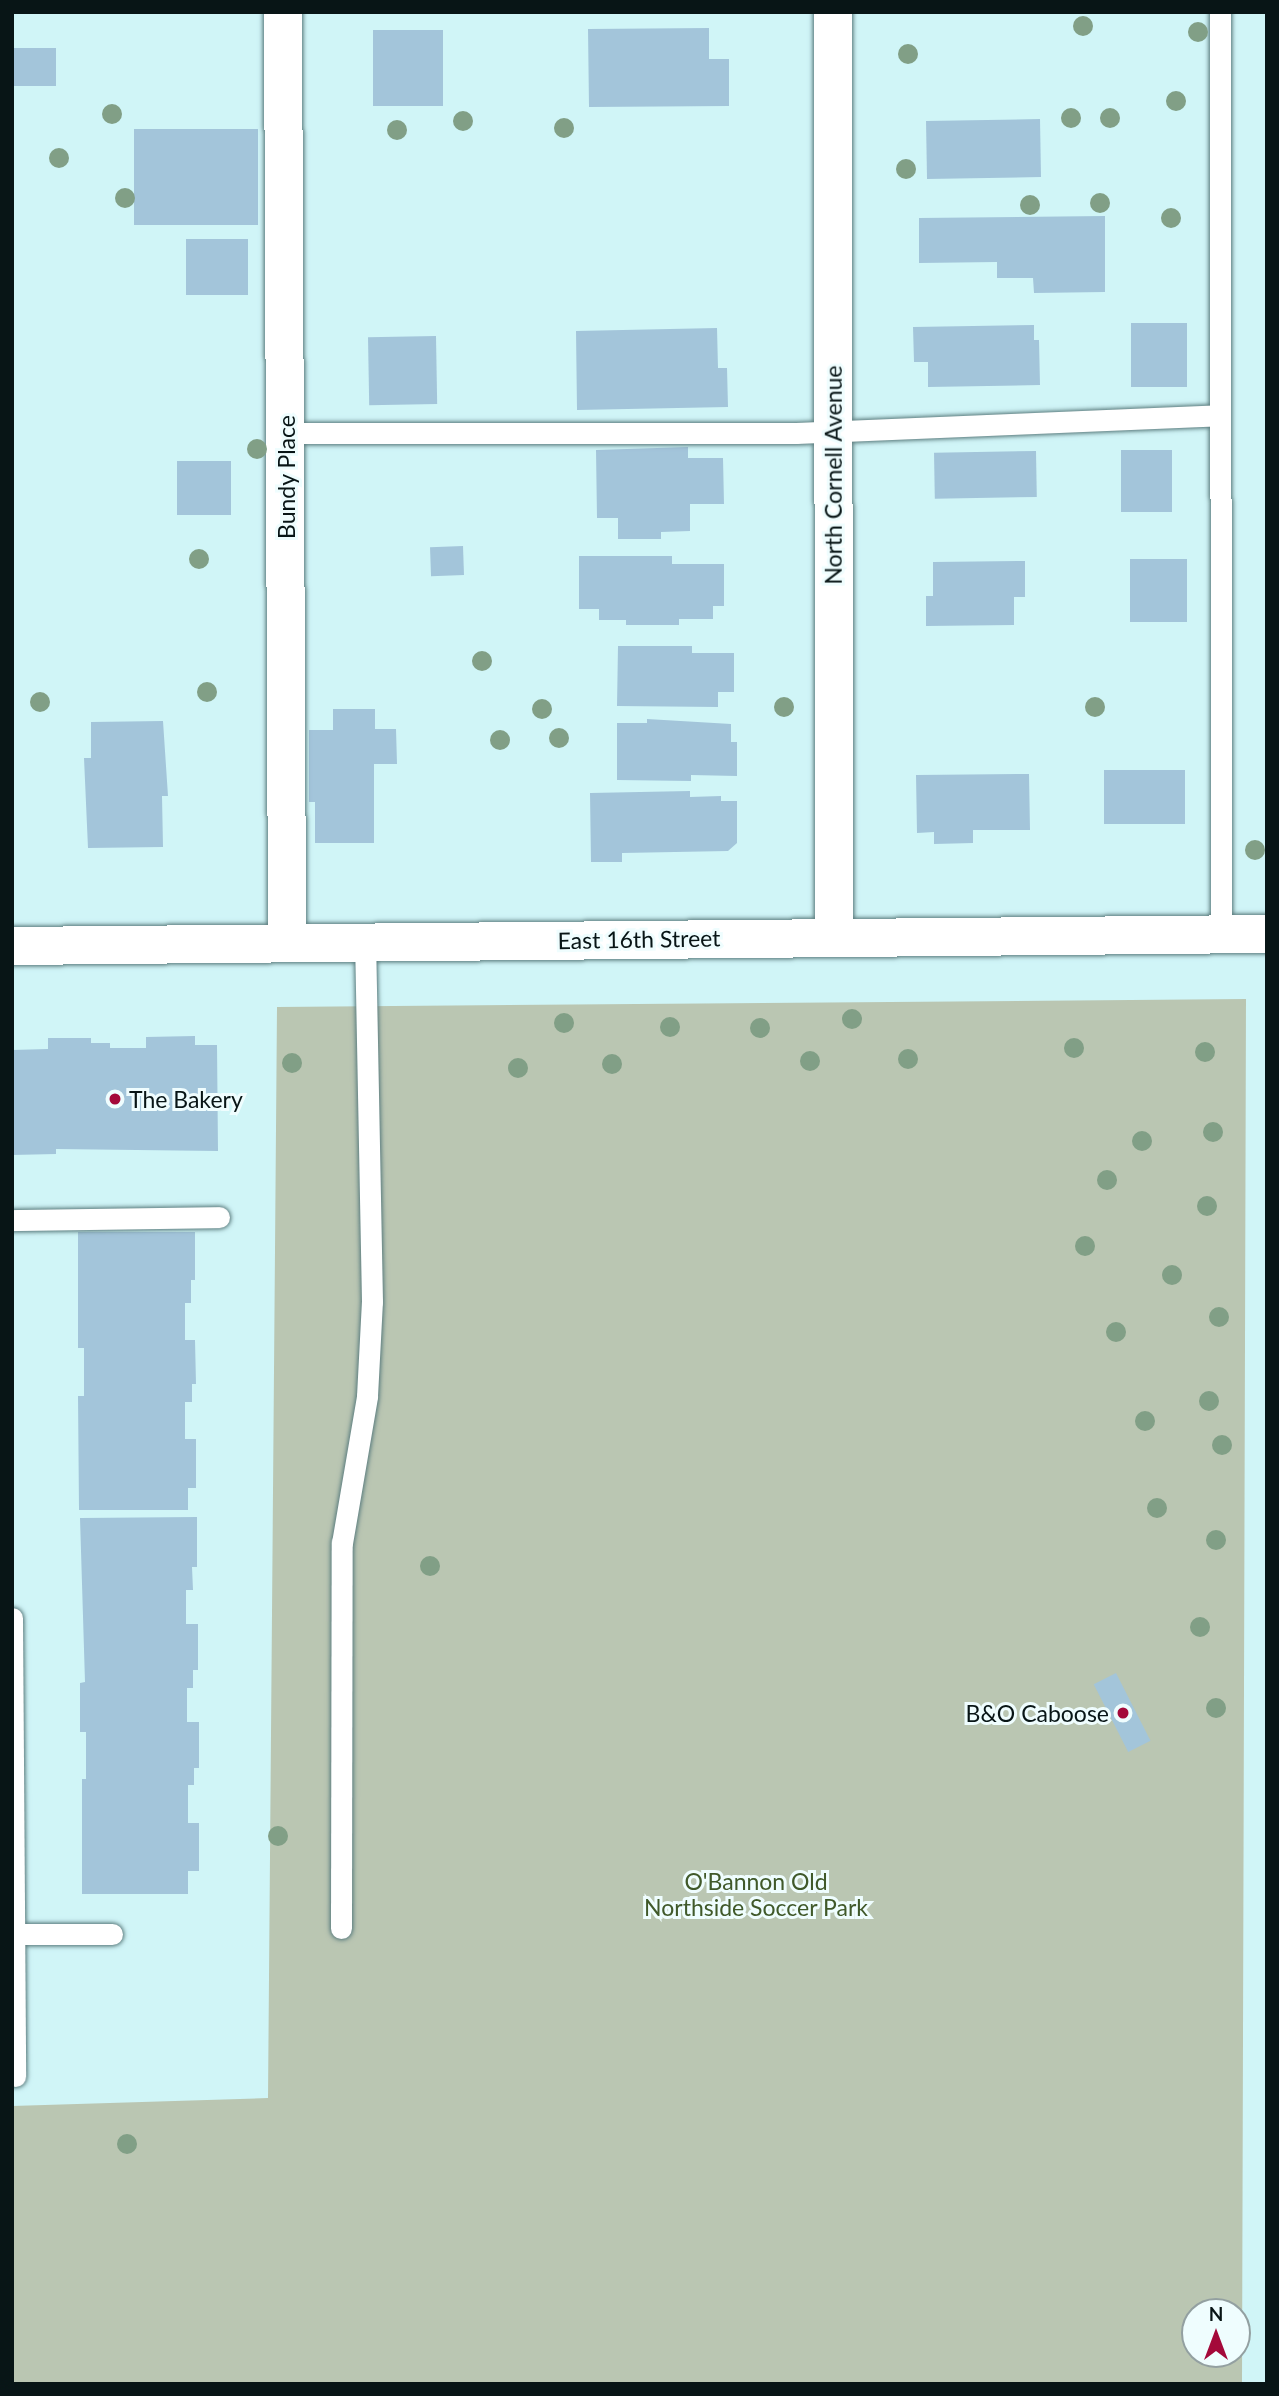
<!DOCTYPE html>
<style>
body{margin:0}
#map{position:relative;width:1279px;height:2396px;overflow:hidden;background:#d0f5f7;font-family:Lato,sans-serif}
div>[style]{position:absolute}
.green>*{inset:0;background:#bac6b2}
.building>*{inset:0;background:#a3c5da;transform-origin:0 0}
.roads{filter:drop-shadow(0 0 2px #5d7e80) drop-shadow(0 0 2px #5d7e80)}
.service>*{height:21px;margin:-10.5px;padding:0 10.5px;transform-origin:10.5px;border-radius:10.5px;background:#fff}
.minor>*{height:38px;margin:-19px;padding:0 19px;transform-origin:19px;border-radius:19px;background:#fff}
.secondary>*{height:38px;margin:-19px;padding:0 19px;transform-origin:19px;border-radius:19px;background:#fff}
.trees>*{width:20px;height:20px;margin:-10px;border-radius:50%;background:#819f86}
.dots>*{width:19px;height:19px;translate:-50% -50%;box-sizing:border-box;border:4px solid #effdfe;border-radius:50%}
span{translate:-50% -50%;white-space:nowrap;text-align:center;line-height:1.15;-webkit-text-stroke:6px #effdfe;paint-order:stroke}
.street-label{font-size:23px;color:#081516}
.poi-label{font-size:23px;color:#081516}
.left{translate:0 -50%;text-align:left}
.right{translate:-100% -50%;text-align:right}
.park-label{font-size:23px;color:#40592a}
.frame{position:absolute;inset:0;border:14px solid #081516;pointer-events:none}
.north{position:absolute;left:1181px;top:2298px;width:70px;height:70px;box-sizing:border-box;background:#effdfe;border:2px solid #93a0a1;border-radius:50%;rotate:0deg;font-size:19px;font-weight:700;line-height:28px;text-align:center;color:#081516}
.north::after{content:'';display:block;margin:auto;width:24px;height:32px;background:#a4093a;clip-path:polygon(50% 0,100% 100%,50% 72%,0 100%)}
</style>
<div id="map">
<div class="green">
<div style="clip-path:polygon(evenodd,1246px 999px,1242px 2384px,12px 2384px,12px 2106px,268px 2098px,277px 1007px,1246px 999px,1195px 2312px,1237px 2312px,1237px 2354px,1195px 2354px,1195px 2312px)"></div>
</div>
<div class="building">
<div style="clip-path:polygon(709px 28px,709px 59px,729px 59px,729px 106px,589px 107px,588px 29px)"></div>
<div style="left:373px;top:30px;width:70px;height:76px"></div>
<div style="left:56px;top:48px;width:38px;height:44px;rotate:90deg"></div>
<div style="left:1040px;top:119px;width:58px;height:114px;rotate:89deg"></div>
<div style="left:134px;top:129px;width:124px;height:96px"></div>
<div style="clip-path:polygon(1105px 216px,1105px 292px,1034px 293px,1033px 278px,997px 278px,997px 262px,919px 263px,919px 218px)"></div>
<div style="left:186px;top:239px;width:62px;height:56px"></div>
<div style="left:1187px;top:323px;width:64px;height:56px;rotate:90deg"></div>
<div style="clip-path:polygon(1034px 325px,1034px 340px,1039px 340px,1040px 385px,928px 387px,928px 362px,914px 362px,913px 327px)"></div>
<div style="clip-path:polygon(717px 328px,718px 368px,727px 368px,728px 407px,577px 410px,576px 331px)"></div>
<div style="left:436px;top:336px;width:68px;height:68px;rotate:89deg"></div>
<div style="clip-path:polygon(688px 447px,688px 458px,723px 458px,724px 504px,690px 504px,690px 531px,661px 532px,661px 539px,618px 539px,618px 518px,597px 518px,596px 450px)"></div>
<div style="left:1121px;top:450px;width:51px;height:62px"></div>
<div style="left:1036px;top:451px;width:46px;height:102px;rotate:89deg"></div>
<div style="left:231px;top:461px;width:54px;height:54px;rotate:90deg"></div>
<div style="left:463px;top:546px;width:29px;height:33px;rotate:88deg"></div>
<div style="clip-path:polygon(579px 556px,672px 556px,672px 564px,724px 564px,724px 606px,713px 606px,713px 619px,679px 619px,679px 625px,626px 625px,626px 620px,599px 620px,599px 609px,579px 609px)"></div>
<div style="left:1130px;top:559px;width:57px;height:63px"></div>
<div style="clip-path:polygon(1025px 561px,1025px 597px,1014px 597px,1014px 625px,926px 626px,926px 596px,933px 596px,933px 562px)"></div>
<div style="clip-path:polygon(618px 646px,692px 646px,692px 653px,734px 653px,734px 692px,718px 692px,718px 707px,617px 706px)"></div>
<div style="clip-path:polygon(333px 709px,375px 709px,375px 729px,396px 729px,397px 764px,374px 764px,374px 843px,315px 843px,315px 802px,309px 802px,309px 730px,333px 730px)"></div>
<div style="clip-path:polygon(647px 719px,731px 724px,731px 742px,737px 742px,737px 776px,691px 775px,691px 781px,617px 780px,617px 723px,647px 723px)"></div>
<div style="clip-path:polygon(163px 721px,168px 796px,162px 796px,163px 847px,88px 848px,84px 758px,91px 758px,91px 722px)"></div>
<div style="left:1104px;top:770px;width:81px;height:54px"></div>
<div style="clip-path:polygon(1029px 774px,1030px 830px,973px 830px,973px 843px,934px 844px,934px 832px,917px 833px,916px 775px)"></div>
<div style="clip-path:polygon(690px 791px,690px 797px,721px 796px,721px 801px,737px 801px,737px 843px,728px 851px,622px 853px,622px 862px,591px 862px,590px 793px)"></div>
<div style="clip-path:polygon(195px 1036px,195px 1045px,217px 1045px,218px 1151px,56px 1149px,56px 1154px,12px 1155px,12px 1050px,48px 1049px,48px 1038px,91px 1038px,91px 1043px,110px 1043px,110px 1048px,146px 1048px,146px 1037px)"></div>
<div style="clip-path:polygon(78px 1232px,195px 1232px,195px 1280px,191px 1280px,191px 1303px,185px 1303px,185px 1340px,195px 1340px,196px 1384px,192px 1384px,192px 1402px,185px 1402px,185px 1439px,196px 1439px,196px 1488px,188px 1488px,188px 1510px,79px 1510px,78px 1396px,84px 1396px,84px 1348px,78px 1348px)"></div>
<div style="clip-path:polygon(197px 1517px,197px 1567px,192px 1567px,193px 1590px,186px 1590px,186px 1624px,198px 1624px,198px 1670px,193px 1670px,193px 1688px,187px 1688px,187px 1722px,199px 1722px,199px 1768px,194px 1768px,194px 1785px,188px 1785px,188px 1823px,199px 1823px,199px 1871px,188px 1871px,188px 1894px,82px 1894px,82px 1779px,86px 1779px,86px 1732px,80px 1732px,80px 1683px,85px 1682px,80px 1518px)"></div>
<div style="left:1116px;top:1673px;width:76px;height:25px;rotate:63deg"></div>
</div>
<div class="roads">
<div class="service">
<div style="left:1220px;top:12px;width:922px;rotate:89.94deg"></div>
<div style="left:285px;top:433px;width:511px"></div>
<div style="left:796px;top:433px;width:424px;rotate:-2.4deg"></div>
<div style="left:12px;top:1220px;width:207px;rotate:-0.8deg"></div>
<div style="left:12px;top:1618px;width:458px;rotate:89.6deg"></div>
<div style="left:341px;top:1928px;width:385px;rotate:-89.9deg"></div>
<div style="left:342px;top:1543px;width:149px;rotate:-80.3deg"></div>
<div style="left:367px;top:1396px;width:94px;rotate:-87deg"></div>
<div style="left:372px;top:1302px;width:360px;rotate:-91.1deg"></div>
<div style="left:15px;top:1934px;width:97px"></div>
</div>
<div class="minor">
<div style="left:283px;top:12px;width:930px;rotate:89.75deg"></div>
<div style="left:833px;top:12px;width:925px;rotate:89.94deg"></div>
</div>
<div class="secondary">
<div style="left:12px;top:946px;width:1255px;rotate:-0.55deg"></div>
</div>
</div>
<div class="trees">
<div style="left:1083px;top:26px"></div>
<div style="left:1198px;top:32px"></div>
<div style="left:908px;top:54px"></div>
<div style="left:1176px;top:101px"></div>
<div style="left:112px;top:114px"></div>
<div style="left:1071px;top:118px"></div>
<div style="left:1110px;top:118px"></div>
<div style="left:463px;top:121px"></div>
<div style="left:564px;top:128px"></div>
<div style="left:397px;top:130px"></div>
<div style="left:59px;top:158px"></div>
<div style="left:906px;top:169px"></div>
<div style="left:125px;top:198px"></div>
<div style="left:1100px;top:203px"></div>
<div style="left:1030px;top:205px"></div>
<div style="left:1171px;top:218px"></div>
<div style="left:257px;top:449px"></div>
<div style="left:199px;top:559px"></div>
<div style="left:482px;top:661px"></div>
<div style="left:207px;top:692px"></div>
<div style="left:40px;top:702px"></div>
<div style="left:784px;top:707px"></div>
<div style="left:1095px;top:707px"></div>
<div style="left:542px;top:709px"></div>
<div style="left:559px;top:738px"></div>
<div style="left:500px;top:740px"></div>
<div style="left:1255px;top:850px"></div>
<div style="left:852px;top:1019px"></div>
<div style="left:564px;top:1023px"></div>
<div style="left:670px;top:1027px"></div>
<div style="left:760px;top:1028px"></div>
<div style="left:1074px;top:1048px"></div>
<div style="left:1205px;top:1052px"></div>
<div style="left:908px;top:1059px"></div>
<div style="left:810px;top:1061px"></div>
<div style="left:292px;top:1063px"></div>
<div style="left:612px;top:1064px"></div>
<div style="left:518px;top:1068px"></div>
<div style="left:1213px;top:1132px"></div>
<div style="left:1142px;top:1141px"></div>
<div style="left:1107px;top:1180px"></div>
<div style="left:1207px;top:1206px"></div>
<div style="left:1085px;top:1246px"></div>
<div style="left:1172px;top:1275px"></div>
<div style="left:1219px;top:1317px"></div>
<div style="left:1116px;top:1332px"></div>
<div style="left:1209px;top:1401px"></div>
<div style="left:1145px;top:1421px"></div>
<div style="left:1222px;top:1445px"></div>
<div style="left:1157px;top:1508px"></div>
<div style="left:1216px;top:1540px"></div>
<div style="left:430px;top:1566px"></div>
<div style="left:1200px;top:1627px"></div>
<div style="left:1216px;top:1708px"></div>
<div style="left:278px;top:1836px"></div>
<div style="left:127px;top:2144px"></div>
</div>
<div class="dots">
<div style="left:115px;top:1099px;background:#a4093a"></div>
<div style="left:1123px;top:1713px;background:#a4093a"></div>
</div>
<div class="street-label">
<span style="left:833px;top:475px;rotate:-90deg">North Cornell Avenue</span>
<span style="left:286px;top:477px;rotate:-90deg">Bundy Place</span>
<span style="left:639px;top:939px;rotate:-1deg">East 16th Street</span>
</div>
<div class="poi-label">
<span class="left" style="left:129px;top:1099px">The Bakery</span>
<span class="right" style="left:1109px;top:1713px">B&amp;O Caboose</span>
</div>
<div class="park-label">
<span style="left:756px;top:1894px">O'Bannon Old<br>Northside Soccer Park</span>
</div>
<div class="frame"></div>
<div class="north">N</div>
</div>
